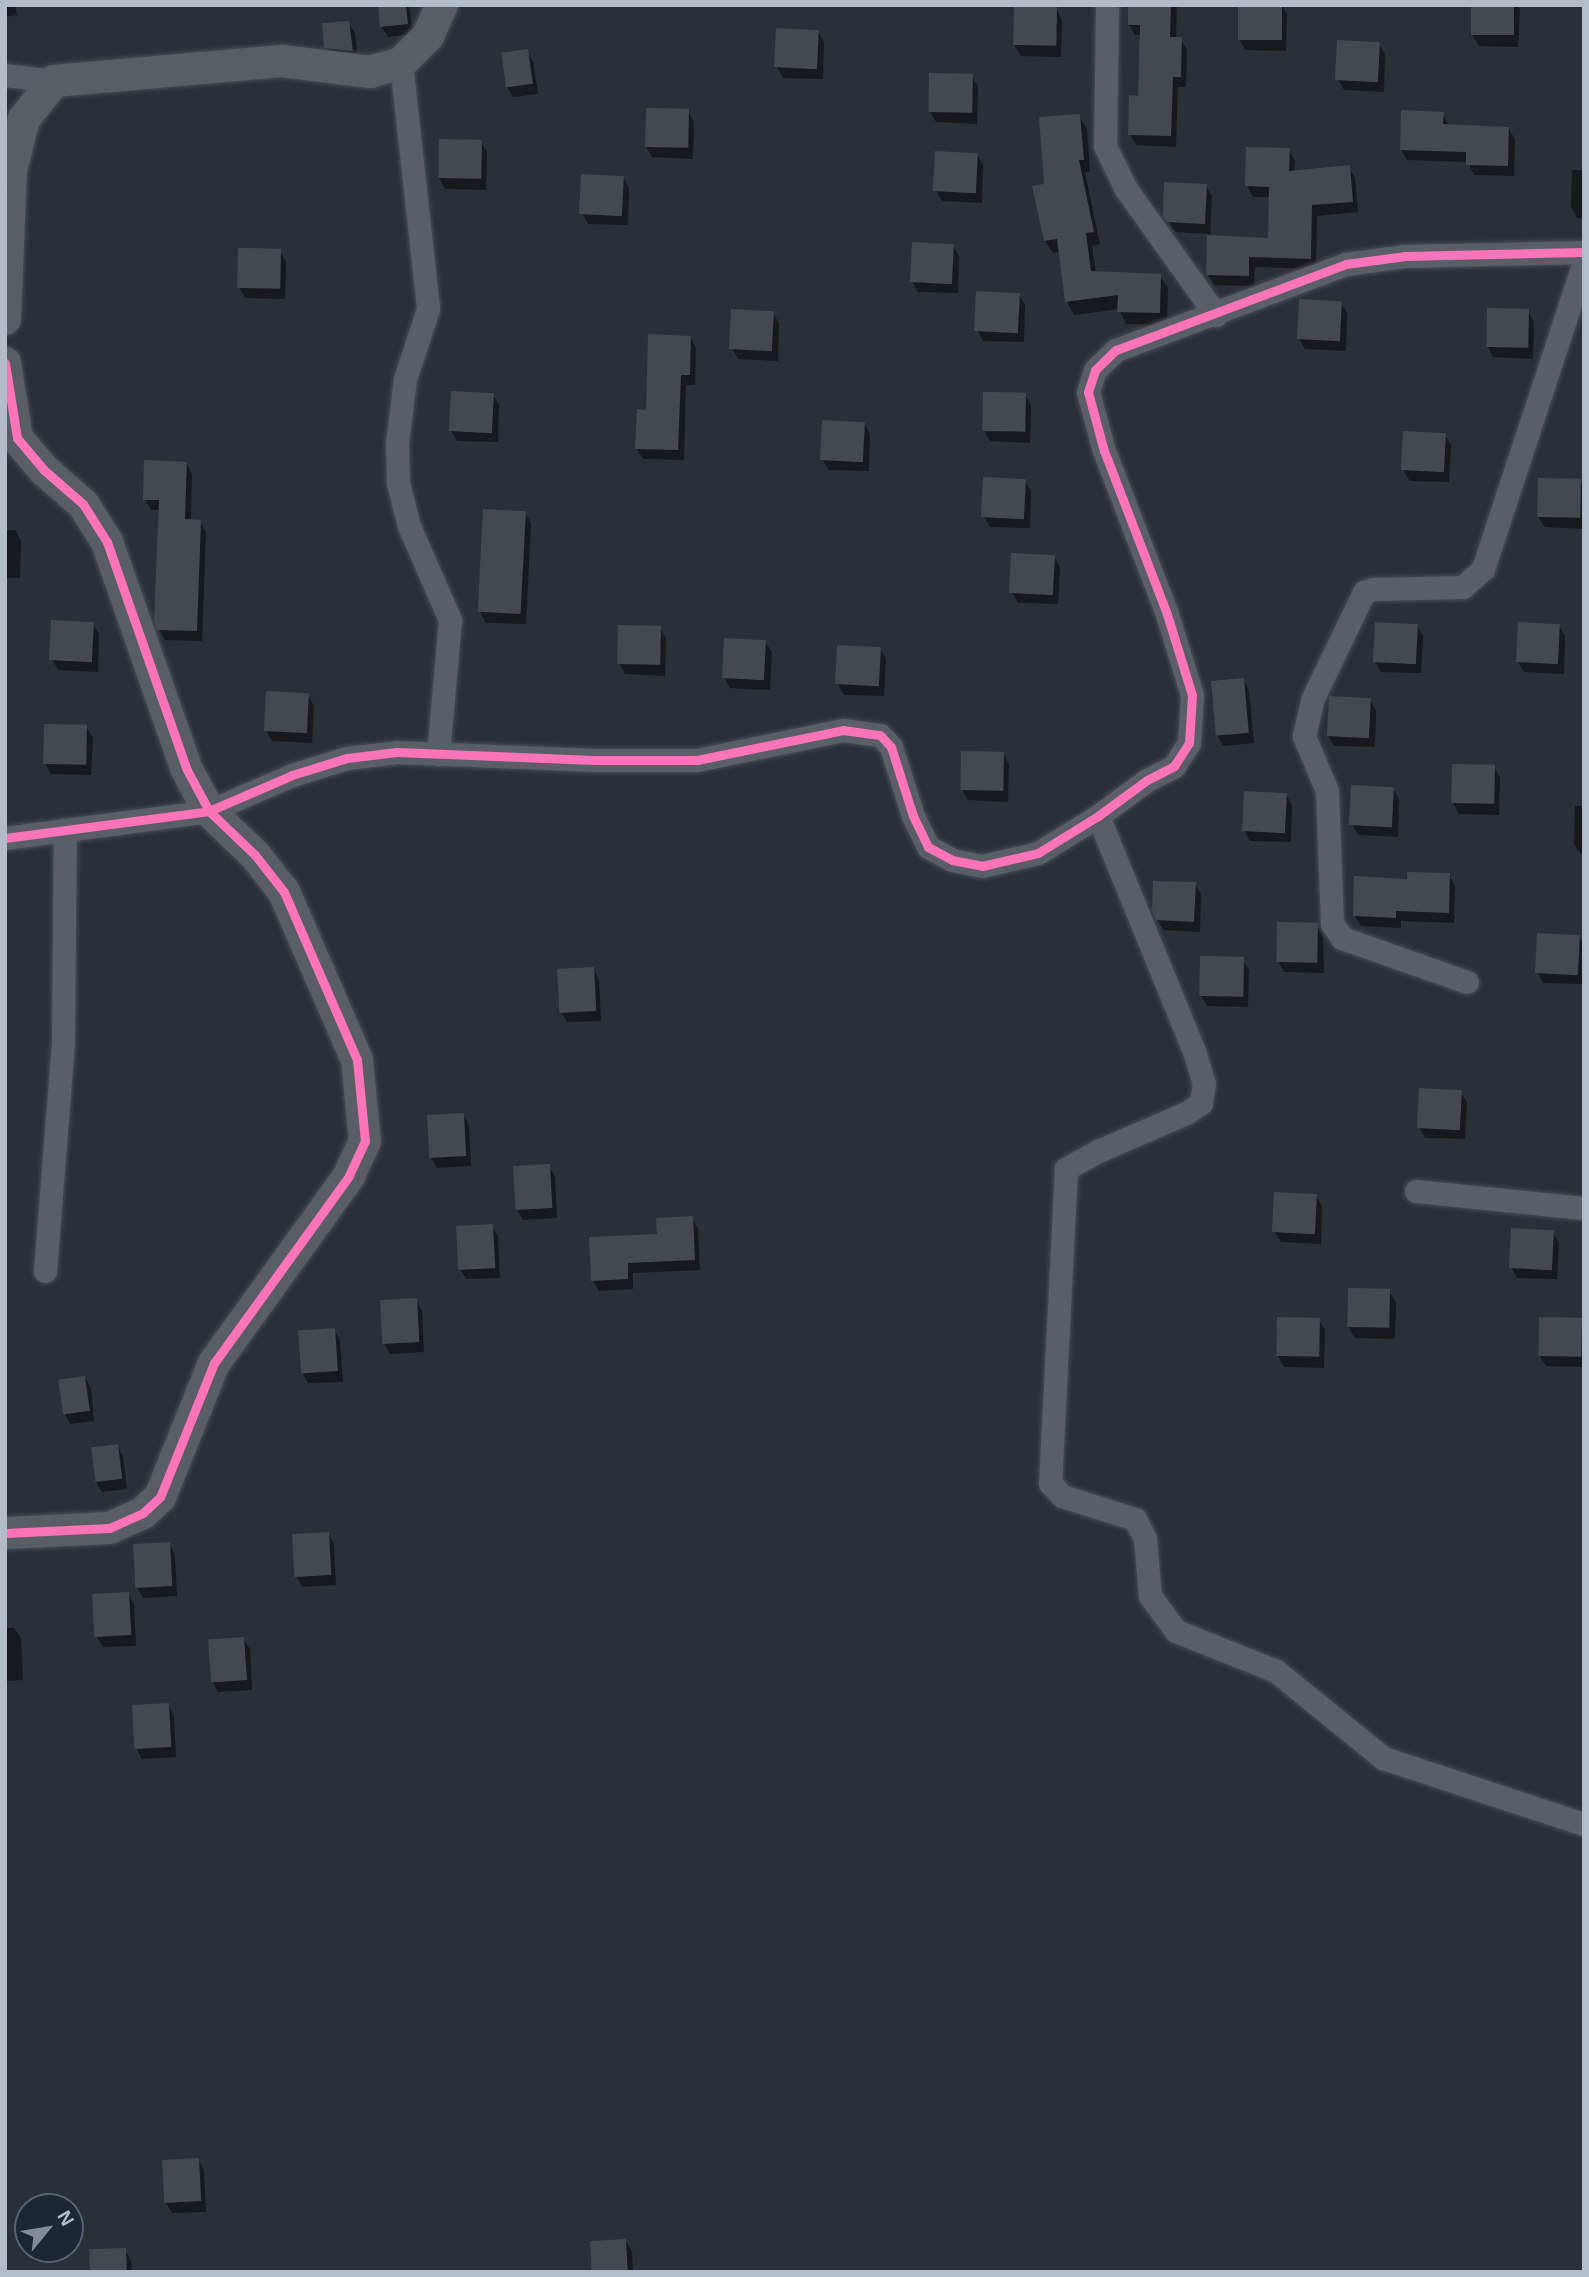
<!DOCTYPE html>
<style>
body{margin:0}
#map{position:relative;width:1589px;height:2277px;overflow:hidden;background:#2a3038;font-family:Arial,sans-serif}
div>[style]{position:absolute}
.shadow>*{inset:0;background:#0007}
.building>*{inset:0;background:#444950;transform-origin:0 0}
.roads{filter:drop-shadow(0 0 2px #484c53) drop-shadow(0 0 2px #484c53)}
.street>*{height:23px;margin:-11.5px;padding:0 11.5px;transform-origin:11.5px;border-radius:11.5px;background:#5a5e66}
.secondary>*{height:32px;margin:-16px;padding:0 16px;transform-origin:16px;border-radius:16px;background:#595d64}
.cycleway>*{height:9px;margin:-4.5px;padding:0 4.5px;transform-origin:4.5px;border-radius:4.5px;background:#fb73b8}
span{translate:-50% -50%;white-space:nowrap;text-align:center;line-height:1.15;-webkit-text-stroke:5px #1d2633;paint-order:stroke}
.frame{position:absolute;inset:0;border:7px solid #b4bcc9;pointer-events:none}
.north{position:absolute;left:14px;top:2193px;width:70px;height:70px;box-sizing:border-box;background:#1d2633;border:2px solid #59626f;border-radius:50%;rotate:60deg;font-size:19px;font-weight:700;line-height:28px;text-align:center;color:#b4bcc9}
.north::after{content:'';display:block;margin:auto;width:24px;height:32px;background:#848b96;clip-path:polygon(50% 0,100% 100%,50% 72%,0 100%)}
</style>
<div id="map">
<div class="shadow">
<div style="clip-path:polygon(5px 5px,15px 5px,17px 15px,5px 17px)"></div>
<div style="clip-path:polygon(379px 5px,409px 5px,413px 34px,388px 37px,382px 27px)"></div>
<div style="clip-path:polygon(1016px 5px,1046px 5px,1046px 9px,1056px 9px,1062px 20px,1061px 57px,1021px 56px,1014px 45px)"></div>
<div style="clip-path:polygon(1130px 5px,1177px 5px,1176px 39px,1181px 39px,1187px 50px,1186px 87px,1178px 87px,1176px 147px,1136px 145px,1130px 134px,1139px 97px,1141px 35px,1135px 35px,1129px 24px)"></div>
<div style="clip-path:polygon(1282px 5px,1287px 14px,1286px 51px,1245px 50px,1239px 39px)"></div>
<div style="clip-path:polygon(1473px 5px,1517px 5px,1520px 10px,1518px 47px,1479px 46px,1472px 35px)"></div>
<div style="clip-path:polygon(348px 23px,355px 33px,358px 61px,332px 58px,326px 47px)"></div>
<div style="clip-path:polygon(818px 31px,824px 42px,823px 79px,783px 78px,777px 67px)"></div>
<div style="clip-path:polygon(1379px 44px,1385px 54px,1384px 92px,1344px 90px,1338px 79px)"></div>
<div style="clip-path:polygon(527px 51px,533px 61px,538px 94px,513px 97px,507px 87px)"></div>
<div style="clip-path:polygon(972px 76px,978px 87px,977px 124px,936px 122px,930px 112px)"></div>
<div style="clip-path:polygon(688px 111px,694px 121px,693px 159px,652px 157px,646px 147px)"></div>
<div style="clip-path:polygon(1443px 114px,1449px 126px,1508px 128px,1515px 139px,1514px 176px,1474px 175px,1468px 162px,1407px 160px,1401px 150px)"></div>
<div style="clip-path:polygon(1079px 116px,1087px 129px,1090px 172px,1085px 172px,1100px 244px,1092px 246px,1096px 273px,1160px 276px,1168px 288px,1167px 325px,1126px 324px,1119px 309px,1074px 315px,1067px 302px,1060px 252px,1053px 253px,1045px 241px,1046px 185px)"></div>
<div style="clip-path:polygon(481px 142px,487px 152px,486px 190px,445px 189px,439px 178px)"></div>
<div style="clip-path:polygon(1289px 150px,1295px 161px,1294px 172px,1349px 167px,1355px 178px,1358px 212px,1317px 216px,1316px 269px,1255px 267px,1254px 286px,1214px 285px,1208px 274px,1209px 234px,1175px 232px,1164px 216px,1206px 186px,1212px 196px,1210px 237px,1270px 240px,1271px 197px,1253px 197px,1247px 186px)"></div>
<div style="clip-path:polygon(977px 154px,983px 165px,982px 203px,942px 201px,936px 190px)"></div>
<div style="clip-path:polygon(1572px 170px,1584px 170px,1584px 218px,1577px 218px,1571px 207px)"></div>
<div style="clip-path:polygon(623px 177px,629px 188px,628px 225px,588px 224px,582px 213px)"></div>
<div style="clip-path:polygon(953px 246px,959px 256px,958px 293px,918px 292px,912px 281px)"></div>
<div style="clip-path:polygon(280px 251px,286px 262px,285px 299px,245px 298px,239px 287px)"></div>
<div style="clip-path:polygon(1019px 295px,1025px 305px,1024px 342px,983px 341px,977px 330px)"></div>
<div style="clip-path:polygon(1341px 303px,1347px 313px,1346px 351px,1305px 349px,1299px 339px)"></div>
<div style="clip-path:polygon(1528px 311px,1534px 321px,1533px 359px,1493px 357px,1487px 346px)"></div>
<div style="clip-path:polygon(773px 313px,779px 323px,778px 361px,738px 359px,732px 348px)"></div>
<div style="clip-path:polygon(690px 337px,696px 348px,695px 385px,686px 385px,684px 460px,643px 459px,637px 449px,648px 411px)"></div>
<div style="clip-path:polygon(493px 394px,499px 405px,498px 442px,457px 441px,451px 430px)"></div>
<div style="clip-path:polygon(1025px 395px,1031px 405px,1030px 443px,990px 441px,984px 430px)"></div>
<div style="clip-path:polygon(864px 423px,870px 434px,869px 471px,829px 470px,822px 459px)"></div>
<div style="clip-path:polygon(1445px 434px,1451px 445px,1449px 482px,1410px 481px,1403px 470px)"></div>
<div style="clip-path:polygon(186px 463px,192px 474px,191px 521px,200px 522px,206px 532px,202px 641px,165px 640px,159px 629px,160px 510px,151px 510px,145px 499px)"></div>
<div style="clip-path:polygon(1025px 481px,1031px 491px,1030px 528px,990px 527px,984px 517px)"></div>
<div style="clip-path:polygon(1580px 481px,1584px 488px,1584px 529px,1545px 527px,1538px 517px)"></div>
<div style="clip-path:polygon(525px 512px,531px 523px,526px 624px,486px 623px,480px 612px)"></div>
<div style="clip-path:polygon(5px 530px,15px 530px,21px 541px,20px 578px,5px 578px)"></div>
<div style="clip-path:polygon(1054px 556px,1060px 567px,1058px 604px,1018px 603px,1012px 592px)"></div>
<div style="clip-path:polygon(93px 624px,99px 634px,98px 672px,58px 670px,52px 659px)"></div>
<div style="clip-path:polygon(1417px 625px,1423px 636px,1421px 673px,1381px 672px,1375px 661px)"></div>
<div style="clip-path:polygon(1559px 626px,1565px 636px,1564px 674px,1524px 672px,1518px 662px)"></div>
<div style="clip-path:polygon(660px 628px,666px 638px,665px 676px,625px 674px,619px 663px)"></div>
<div style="clip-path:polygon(765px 642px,772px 652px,770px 690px,730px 688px,724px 677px)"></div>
<div style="clip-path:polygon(880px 648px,886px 659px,884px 696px,844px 695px,838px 684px)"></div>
<div style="clip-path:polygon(1243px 679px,1249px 690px,1254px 743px,1223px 746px,1217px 735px)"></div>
<div style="clip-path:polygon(308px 695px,314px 706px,312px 743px,272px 741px,266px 731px)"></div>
<div style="clip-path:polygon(1370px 700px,1376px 710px,1375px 747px,1334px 746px,1328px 735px)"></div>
<div style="clip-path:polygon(86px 727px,93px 738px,91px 775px,51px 774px,45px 763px)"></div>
<div style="clip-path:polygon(1003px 754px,1009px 764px,1008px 802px,968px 800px,962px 790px)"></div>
<div style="clip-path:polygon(1494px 767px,1500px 777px,1499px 815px,1459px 814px,1453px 803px)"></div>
<div style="clip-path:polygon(1393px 789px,1399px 799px,1398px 837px,1358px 835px,1352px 824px)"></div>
<div style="clip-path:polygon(1286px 794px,1292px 805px,1291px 842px,1250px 841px,1244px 830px)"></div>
<div style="clip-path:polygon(1575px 806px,1584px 806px,1584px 854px,1580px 854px,1574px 844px)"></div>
<div style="clip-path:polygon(1449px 875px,1455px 886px,1454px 923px,1401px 921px,1401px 928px,1361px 926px,1355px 916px,1409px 881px)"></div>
<div style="clip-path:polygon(1195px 884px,1201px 894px,1200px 932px,1164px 930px,1157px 920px)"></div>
<div style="clip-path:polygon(1317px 925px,1323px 936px,1324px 973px,1284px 972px,1278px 961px)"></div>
<div style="clip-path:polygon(1579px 936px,1584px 945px,1584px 984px,1543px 983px,1537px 972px)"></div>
<div style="clip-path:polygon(1242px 959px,1249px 970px,1248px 1007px,1207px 1006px,1201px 995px)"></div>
<div style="clip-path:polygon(593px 969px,599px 979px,601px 1021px,567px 1022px,561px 1012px)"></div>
<div style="clip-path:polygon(1460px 1091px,1467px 1102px,1465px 1139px,1425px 1138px,1419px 1127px)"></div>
<div style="clip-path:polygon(463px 1114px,469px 1125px,471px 1166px,437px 1168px,431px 1157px)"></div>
<div style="clip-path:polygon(549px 1166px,555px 1177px,557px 1218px,523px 1220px,517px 1209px)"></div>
<div style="clip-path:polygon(1316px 1196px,1322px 1206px,1321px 1244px,1281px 1242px,1274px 1231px)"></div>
<div style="clip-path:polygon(692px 1218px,698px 1229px,700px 1270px,633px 1273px,633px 1289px,599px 1291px,593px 1280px)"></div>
<div style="clip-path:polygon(492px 1226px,498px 1236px,500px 1278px,466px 1279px,460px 1269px)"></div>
<div style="clip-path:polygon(1552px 1232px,1559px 1242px,1557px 1279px,1517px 1278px,1511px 1267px)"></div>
<div style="clip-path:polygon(1389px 1291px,1396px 1302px,1395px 1339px,1355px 1338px,1348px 1327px)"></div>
<div style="clip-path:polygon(416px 1300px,422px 1311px,424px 1352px,390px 1354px,384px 1343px,381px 1301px)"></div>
<div style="clip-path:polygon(1319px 1320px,1325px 1330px,1324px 1368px,1284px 1367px,1278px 1356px)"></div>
<div style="clip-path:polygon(1581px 1320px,1584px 1367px,1546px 1366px,1540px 1356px)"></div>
<div style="clip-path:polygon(334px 1329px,340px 1340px,343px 1382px,308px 1383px,302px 1372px)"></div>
<div style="clip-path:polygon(85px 1377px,91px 1388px,94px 1421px,70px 1424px,64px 1413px)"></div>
<div style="clip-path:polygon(117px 1446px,123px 1456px,127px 1489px,102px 1492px,96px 1482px)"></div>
<div style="clip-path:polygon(328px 1533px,334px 1544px,336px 1585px,302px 1587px,296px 1576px)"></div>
<div style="clip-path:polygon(169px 1544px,175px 1555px,177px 1596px,143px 1598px,137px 1587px)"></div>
<div style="clip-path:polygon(128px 1594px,134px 1604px,136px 1646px,103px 1647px,96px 1636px)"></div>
<div style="clip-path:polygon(5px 1628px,14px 1628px,21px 1638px,23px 1680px,5px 1681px)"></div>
<div style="clip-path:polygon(243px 1638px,250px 1649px,252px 1690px,218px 1692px,212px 1681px)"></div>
<div style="clip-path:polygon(168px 1705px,174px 1715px,176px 1757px,142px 1759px,136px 1748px)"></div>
<div style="clip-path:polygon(198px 2159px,204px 2170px,206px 2212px,172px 2213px,166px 2203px)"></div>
<div style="clip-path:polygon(625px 2240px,632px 2251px,633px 2272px,593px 2272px)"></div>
<div style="clip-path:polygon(125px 2250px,131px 2260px,132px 2272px,92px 2272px)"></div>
</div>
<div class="building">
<div style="clip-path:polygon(378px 5px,406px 5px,408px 24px,380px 27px)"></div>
<div style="clip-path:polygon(1128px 5px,1171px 5px,1170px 37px,1182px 37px,1181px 77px,1173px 77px,1171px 136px,1128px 135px,1129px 95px,1138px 96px,1140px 25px,1128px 25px)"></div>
<div style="left:1238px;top:5px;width:44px;height:35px"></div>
<div style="left:1471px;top:5px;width:43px;height:30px"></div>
<div style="left:1014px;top:6px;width:43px;height:39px;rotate:1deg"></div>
<div style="clip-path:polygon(349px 21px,353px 51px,324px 48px,322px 23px)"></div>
<div style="left:776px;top:28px;width:43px;height:39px;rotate:3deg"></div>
<div style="left:1337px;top:40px;width:43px;height:40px;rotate:3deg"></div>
<div style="left:528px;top:49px;width:35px;height:27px;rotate:82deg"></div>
<div style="left:929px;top:73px;width:44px;height:39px;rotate:1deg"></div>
<div style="left:646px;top:108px;width:43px;height:39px;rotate:1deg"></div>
<div style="clip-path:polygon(1401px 110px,1444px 112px,1443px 124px,1509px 127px,1508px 166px,1466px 165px,1466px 152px,1400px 150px)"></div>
<div style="clip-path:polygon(1080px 114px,1084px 160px,1079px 160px,1094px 232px,1086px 233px,1091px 271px,1161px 274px,1160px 313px,1117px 312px,1118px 295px,1065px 302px,1057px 239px,1044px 241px,1032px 186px,1044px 184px,1039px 117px)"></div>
<div style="left:439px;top:139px;width:43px;height:39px;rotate:1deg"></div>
<div style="clip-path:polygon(1246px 147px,1290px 148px,1289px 171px,1350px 165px,1353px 202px,1312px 205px,1311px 259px,1249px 257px,1249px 276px,1206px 275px,1207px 235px,1268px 238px,1269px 187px,1245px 186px)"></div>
<div style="left:935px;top:151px;width:43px;height:40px;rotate:3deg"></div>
<div style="left:581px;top:174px;width:43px;height:40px;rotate:3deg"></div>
<div style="clip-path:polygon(1164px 182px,1207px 184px,1205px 224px,1167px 222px,1163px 216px)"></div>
<div style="left:912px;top:242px;width:42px;height:40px;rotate:3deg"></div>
<div style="left:238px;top:248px;width:43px;height:40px;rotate:1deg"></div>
<div style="left:976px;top:291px;width:44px;height:40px;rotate:3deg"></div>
<div style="left:1299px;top:299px;width:43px;height:40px;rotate:3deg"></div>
<div style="left:1487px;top:308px;width:42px;height:39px;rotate:1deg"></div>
<div style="left:731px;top:309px;width:43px;height:40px;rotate:3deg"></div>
<div style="clip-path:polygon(648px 334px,691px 336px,690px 375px,681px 375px,678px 450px,635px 449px,637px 409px,646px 410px)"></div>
<div style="left:451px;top:391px;width:43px;height:40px;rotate:3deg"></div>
<div style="left:983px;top:392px;width:43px;height:39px;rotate:1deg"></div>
<div style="left:822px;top:420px;width:43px;height:40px;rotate:3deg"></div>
<div style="left:1403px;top:431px;width:43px;height:39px;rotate:3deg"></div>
<div style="clip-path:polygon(144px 460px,187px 462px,185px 519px,201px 520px,197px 631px,157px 630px,154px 620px,159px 500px,143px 500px)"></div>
<div style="left:983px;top:477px;width:43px;height:40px;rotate:3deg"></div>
<div style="left:1538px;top:478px;width:43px;height:39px;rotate:1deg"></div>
<div style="left:483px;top:509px;width:43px;height:103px;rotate:3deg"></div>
<div style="left:1011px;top:553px;width:44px;height:40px;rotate:3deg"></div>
<div style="left:51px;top:620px;width:43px;height:40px;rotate:3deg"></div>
<div style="left:1375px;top:622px;width:43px;height:40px;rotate:3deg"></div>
<div style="left:1518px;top:622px;width:42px;height:40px;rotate:3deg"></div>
<div style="left:618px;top:625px;width:43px;height:39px;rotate:1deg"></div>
<div style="left:724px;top:638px;width:42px;height:40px;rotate:3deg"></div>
<div style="left:837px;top:645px;width:44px;height:39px;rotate:3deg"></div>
<div style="left:1244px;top:678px;width:55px;height:33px;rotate:85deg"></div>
<div style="left:266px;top:691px;width:43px;height:40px;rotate:3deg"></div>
<div style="left:1329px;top:696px;width:42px;height:40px;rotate:3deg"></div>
<div style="left:44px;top:724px;width:43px;height:40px;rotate:1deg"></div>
<div style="left:961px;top:751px;width:43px;height:39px;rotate:1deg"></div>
<div style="left:1452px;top:764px;width:43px;height:39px;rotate:1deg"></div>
<div style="left:1351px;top:785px;width:43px;height:40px;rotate:3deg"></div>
<div style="left:1244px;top:791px;width:43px;height:40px;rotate:3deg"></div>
<div style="clip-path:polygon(1407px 872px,1450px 873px,1449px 913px,1396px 911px,1396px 918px,1353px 916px,1354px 876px,1407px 879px)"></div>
<div style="clip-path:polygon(1153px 881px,1196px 882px,1194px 922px,1156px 920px,1152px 911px)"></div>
<div style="left:1277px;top:922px;width:41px;height:40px;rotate:1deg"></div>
<div style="left:1537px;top:933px;width:43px;height:40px;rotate:3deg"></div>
<div style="left:1200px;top:956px;width:44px;height:40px;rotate:1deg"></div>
<div style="left:594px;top:967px;width:44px;height:37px;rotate:87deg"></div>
<div style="left:1419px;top:1088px;width:43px;height:40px;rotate:3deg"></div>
<div style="left:464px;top:1113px;width:43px;height:37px;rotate:87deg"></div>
<div style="left:550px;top:1164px;width:44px;height:37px;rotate:87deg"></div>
<div style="left:1274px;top:1192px;width:43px;height:40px;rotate:3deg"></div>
<div style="clip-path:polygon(693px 1216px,695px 1260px,628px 1263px,628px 1279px,591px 1281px,589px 1237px,657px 1234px,656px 1218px)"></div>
<div style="left:493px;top:1224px;width:44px;height:37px;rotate:87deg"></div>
<div style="left:1511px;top:1228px;width:43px;height:40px;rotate:3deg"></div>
<div style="left:1348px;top:1288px;width:42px;height:39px;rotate:1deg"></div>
<div style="left:417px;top:1298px;width:44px;height:37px;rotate:87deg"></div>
<div style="left:1277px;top:1317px;width:43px;height:39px;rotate:1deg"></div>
<div style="left:1539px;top:1317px;width:43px;height:39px;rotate:1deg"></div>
<div style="left:335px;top:1328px;width:43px;height:37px;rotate:86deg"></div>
<div style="left:85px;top:1376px;width:35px;height:27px;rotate:82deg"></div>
<div style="left:118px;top:1444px;width:35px;height:27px;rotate:83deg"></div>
<div style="left:329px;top:1532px;width:43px;height:37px;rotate:87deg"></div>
<div style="left:170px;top:1542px;width:44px;height:37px;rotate:87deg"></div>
<div style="left:129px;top:1592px;width:43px;height:37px;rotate:87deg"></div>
<div style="left:244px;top:1637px;width:43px;height:36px;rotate:86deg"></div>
<div style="left:169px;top:1703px;width:44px;height:37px;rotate:87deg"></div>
<div style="left:199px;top:2158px;width:43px;height:37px;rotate:87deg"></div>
<div style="left:626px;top:2239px;width:33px;height:36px;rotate:87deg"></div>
<div style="left:126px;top:2248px;width:24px;height:37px;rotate:88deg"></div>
</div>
<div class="roads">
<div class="street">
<div style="left:1107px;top:5px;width:141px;rotate:90.8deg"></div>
<div style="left:1105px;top:146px;width:48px;rotate:64deg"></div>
<div style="left:1126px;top:189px;width:155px;rotate:54.5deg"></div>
<div style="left:401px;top:63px;width:247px;rotate:83.7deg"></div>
<div style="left:428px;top:309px;width:74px;rotate:108.2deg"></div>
<div style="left:405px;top:379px;width:64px;rotate:97.1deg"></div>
<div style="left:397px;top:443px;width:40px;rotate:88.6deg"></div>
<div style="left:398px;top:483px;width:44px;rotate:75.7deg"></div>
<div style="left:409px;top:526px;width:103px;rotate:66.4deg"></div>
<div style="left:450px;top:620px;width:135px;rotate:95.1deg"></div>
<div style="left:5px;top:75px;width:49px;rotate:7deg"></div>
<div style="left:1098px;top:816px;width:254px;rotate:67.8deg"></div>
<div style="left:1194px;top:1051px;width:34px;rotate:73deg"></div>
<div style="left:1204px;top:1083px;width:20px;rotate:99deg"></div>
<div style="left:1201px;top:1103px;width:18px;rotate:146deg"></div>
<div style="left:1186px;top:1113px;width:96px;rotate:156.6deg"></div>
<div style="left:1098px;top:1151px;width:37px;rotate:151deg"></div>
<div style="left:1066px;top:1169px;width:314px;rotate:92.9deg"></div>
<div style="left:1050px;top:1483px;width:18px;rotate:47deg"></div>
<div style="left:1062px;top:1496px;width:77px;rotate:17.5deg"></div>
<div style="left:1135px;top:1519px;width:22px;rotate:63deg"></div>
<div style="left:1145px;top:1539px;width:57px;rotate:85deg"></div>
<div style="left:1150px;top:1596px;width:44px;rotate:53.4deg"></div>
<div style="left:1176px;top:1631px;width:108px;rotate:21.8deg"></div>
<div style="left:1276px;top:1671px;width:138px;rotate:39.1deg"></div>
<div style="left:1383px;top:1758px;width:212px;rotate:18.2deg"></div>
<div style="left:5px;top:838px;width:206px;rotate:-7.5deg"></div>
<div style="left:209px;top:811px;width:90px;rotate:-23.4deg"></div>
<div style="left:292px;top:775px;width:58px;rotate:-17.2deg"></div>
<div style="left:347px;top:758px;width:50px;rotate:-6.8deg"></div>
<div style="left:397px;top:752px;width:197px;rotate:2.3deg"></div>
<div style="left:594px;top:760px;width:103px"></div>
<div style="left:697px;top:760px;width:149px;rotate:-11.6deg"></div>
<div style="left:843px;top:730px;width:37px;rotate:8deg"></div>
<div style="left:880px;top:735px;width:16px;rotate:47deg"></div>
<div style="left:891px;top:747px;width:72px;rotate:72.3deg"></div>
<div style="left:913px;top:816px;width:34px;rotate:64deg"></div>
<div style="left:928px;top:847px;width:27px;rotate:28deg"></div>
<div style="left:952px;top:860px;width:31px;rotate:11deg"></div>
<div style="left:982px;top:866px;width:57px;rotate:-13.1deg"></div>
<div style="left:1038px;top:853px;width:70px;rotate:-31.7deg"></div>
<div style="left:1098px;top:816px;width:61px;rotate:-36.3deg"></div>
<div style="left:1147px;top:780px;width:30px;rotate:-27deg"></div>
<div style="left:1174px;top:766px;width:27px;rotate:-57deg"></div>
<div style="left:1189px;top:743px;width:48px;rotate:-86.4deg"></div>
<div style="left:1192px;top:695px;width:85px;rotate:-107.2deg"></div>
<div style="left:1167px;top:614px;width:175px;rotate:-111.1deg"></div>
<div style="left:1104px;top:451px;width:61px;rotate:-105.2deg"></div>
<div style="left:1088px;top:392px;width:23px;rotate:-72deg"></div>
<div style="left:1095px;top:370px;width:29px;rotate:-44deg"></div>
<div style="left:1116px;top:350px;width:246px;rotate:-20.5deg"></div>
<div style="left:1346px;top:264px;width:60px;rotate:-7.7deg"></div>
<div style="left:1405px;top:256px;width:179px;rotate:-1.3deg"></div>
<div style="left:1467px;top:982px;width:133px;rotate:-160.6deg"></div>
<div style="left:1342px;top:938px;width:18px;rotate:-124deg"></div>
<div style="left:1332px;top:923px;width:132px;rotate:-92.2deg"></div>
<div style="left:1327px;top:791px;width:60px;rotate:-112.7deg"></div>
<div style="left:1304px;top:736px;width:37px;rotate:-77deg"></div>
<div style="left:1312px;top:700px;width:120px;rotate:-64.3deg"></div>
<div style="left:1364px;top:592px;width:9px;rotate:-18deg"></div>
<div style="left:1373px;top:589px;width:90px;rotate:-1.3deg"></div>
<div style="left:1463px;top:587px;width:27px;rotate:-42deg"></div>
<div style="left:1483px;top:569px;width:324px;rotate:-71.8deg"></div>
<div style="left:1416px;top:1191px;width:169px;rotate:5.8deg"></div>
<div style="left:45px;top:1271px;width:228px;rotate:-85.5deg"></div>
<div style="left:63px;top:1044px;width:214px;rotate:-89.5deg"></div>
</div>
<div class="secondary">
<div style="left:5px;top:319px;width:149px;rotate:-87.7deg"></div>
<div style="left:11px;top:170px;width:53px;rotate:-75.7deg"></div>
<div style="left:24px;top:119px;width:48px;rotate:-51.7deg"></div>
<div style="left:54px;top:81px;width:229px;rotate:-5deg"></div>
<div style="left:282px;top:61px;width:89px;rotate:7.1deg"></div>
<div style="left:370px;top:72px;width:32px;rotate:-16deg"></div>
<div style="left:401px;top:63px;width:38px;rotate:-45deg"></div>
<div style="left:428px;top:36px;width:34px;rotate:-66deg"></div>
<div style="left:5px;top:363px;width:76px;rotate:80.9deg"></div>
<div style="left:17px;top:438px;width:42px;rotate:49.8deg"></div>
<div style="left:44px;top:470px;width:52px;rotate:41.1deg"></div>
<div style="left:83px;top:504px;width:45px;rotate:57.7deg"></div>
<div style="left:107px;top:542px;width:239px;rotate:70.7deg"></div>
<div style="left:186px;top:768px;width:49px;rotate:61.9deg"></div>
<div style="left:209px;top:811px;width:64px;rotate:43.7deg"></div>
<div style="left:255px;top:855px;width:47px;rotate:51.9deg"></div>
<div style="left:284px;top:892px;width:183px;rotate:66.5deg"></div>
<div style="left:357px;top:1060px;width:81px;rotate:84.4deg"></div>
<div style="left:365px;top:1141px;width:38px;rotate:115deg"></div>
<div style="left:349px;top:1176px;width:231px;rotate:125.8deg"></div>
<div style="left:214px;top:1363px;width:144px;rotate:111.9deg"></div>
<div style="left:160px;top:1497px;width:23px;rotate:137deg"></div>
<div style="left:143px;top:1513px;width:37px;rotate:156deg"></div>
<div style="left:109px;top:1528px;width:104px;rotate:177.2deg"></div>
</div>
</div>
<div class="cycleway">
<div style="left:5px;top:363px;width:76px;rotate:80.9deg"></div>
<div style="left:17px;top:438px;width:42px;rotate:49.8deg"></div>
<div style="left:44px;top:470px;width:52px;rotate:41.1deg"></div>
<div style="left:83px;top:504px;width:45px;rotate:57.7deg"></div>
<div style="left:107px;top:542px;width:239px;rotate:70.7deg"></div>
<div style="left:186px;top:768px;width:49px;rotate:61.9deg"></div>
<div style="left:209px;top:811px;width:64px;rotate:43.7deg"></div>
<div style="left:255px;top:855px;width:47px;rotate:51.9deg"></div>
<div style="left:284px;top:892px;width:183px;rotate:66.5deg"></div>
<div style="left:357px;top:1060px;width:81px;rotate:84.4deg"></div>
<div style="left:365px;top:1141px;width:38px;rotate:115deg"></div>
<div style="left:349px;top:1176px;width:231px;rotate:125.8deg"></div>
<div style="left:214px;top:1363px;width:144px;rotate:111.9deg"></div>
<div style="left:160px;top:1497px;width:23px;rotate:137deg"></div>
<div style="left:143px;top:1513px;width:37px;rotate:156deg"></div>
<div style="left:109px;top:1528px;width:104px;rotate:177.2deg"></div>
<div style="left:5px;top:838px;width:206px;rotate:-7.5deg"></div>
<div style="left:209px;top:811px;width:90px;rotate:-23.4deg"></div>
<div style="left:292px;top:775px;width:58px;rotate:-17.2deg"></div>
<div style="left:347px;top:758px;width:50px;rotate:-6.8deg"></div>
<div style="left:397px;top:752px;width:197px;rotate:2.3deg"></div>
<div style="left:594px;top:760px;width:103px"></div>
<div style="left:697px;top:760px;width:149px;rotate:-11.6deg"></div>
<div style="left:843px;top:730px;width:37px;rotate:8deg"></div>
<div style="left:880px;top:735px;width:16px;rotate:47deg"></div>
<div style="left:891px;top:747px;width:72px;rotate:72.3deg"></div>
<div style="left:913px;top:816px;width:34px;rotate:64deg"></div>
<div style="left:928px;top:847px;width:27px;rotate:28deg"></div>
<div style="left:952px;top:860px;width:31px;rotate:11deg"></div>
<div style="left:982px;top:866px;width:57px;rotate:-13.1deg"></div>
<div style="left:1038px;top:853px;width:70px;rotate:-31.7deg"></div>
<div style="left:1098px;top:816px;width:61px;rotate:-36.3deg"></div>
<div style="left:1147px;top:780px;width:30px;rotate:-27deg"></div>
<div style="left:1174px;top:766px;width:27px;rotate:-57deg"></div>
<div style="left:1189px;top:743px;width:48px;rotate:-86.4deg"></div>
<div style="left:1192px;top:695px;width:85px;rotate:-107.2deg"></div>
<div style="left:1167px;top:614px;width:175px;rotate:-111.1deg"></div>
<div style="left:1104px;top:451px;width:61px;rotate:-105.2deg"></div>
<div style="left:1088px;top:392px;width:23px;rotate:-72deg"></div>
<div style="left:1095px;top:370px;width:29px;rotate:-44deg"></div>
<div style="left:1116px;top:350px;width:246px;rotate:-20.5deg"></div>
<div style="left:1346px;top:264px;width:60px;rotate:-7.7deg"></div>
<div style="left:1405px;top:256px;width:179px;rotate:-1.3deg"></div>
</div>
<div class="frame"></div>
<div class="north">N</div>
</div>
